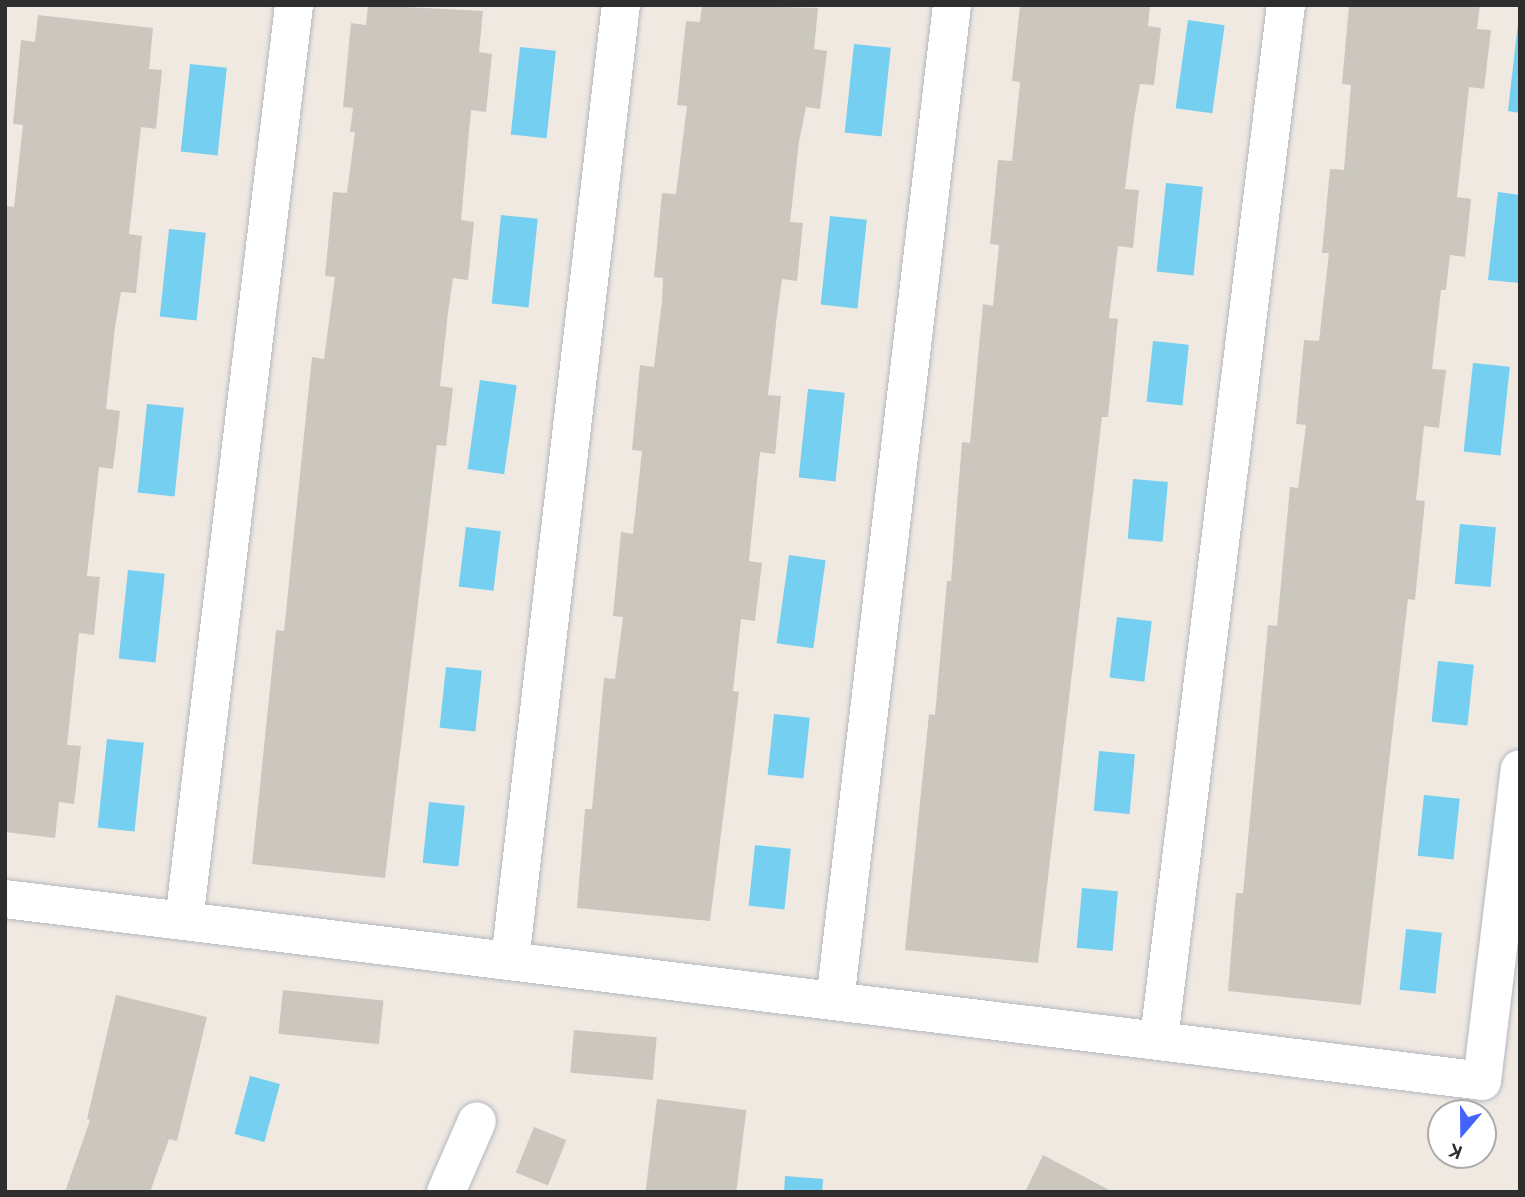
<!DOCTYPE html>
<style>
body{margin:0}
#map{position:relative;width:1525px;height:1197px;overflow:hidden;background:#efe9e1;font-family:Ubuntu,sans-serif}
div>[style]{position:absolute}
.water>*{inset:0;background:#75cff0;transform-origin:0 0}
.building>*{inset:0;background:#cbc7bf;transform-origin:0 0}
.roads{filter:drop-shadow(0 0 2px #b4b7c1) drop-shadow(0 0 2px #b4b7c1)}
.minor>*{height:38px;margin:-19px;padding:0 19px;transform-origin:19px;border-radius:19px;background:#fff}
span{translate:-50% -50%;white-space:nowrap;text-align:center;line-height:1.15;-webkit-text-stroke:5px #fff;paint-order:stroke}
.frame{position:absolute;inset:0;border:7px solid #2e2e2e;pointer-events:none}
.north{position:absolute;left:1427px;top:1099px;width:70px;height:70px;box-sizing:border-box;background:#fff;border:2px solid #ababab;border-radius:50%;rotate:200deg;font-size:19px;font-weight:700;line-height:28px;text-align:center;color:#2e2e2e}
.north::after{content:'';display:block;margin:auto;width:24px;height:32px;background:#4264fb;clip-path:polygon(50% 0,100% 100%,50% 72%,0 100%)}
</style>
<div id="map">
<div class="water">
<div style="left:1188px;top:20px;width:37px;height:89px;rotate:8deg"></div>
<div style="clip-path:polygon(1518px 23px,1520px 24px,1520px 113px,1508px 111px)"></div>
<div style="left:854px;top:44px;width:37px;height:89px;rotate:6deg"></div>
<div style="left:520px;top:47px;width:36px;height:88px;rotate:6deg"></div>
<div style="left:190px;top:64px;width:37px;height:88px;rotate:6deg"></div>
<div style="left:1166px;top:183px;width:37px;height:89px;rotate:6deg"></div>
<div style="clip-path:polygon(1498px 192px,1520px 195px,1520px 283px,1488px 280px)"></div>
<div style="left:501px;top:215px;width:37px;height:89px;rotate:6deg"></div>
<div style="left:830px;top:216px;width:37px;height:89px;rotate:6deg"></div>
<div style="left:169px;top:229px;width:37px;height:88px;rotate:6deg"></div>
<div style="left:1153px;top:341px;width:36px;height:61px;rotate:6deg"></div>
<div style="left:1473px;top:363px;width:37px;height:89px;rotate:6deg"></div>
<div style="left:480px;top:380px;width:37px;height:90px;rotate:8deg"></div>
<div style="left:808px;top:389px;width:37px;height:89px;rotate:6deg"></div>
<div style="left:147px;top:404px;width:37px;height:89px;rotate:6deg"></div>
<div style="left:1133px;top:479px;width:35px;height:60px;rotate:5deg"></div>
<div style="left:1460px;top:524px;width:36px;height:60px;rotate:5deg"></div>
<div style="left:466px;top:527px;width:35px;height:60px;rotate:7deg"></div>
<div style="left:789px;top:555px;width:37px;height:89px;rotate:8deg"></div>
<div style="left:128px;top:570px;width:37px;height:89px;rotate:6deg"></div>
<div style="left:1117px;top:617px;width:35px;height:61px;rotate:7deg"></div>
<div style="left:1438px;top:661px;width:36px;height:61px;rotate:6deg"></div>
<div style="left:446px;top:667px;width:36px;height:61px;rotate:6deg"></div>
<div style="left:774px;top:714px;width:36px;height:61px;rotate:6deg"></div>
<div style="left:107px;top:739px;width:37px;height:89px;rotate:6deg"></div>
<div style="left:1099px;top:751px;width:36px;height:60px;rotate:5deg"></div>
<div style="left:1424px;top:795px;width:36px;height:61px;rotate:6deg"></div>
<div style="left:429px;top:802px;width:36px;height:61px;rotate:6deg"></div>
<div style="left:755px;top:845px;width:36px;height:61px;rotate:6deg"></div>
<div style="left:1082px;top:888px;width:36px;height:60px;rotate:5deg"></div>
<div style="left:1406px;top:929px;width:36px;height:61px;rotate:6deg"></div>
<div style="left:250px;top:1076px;width:31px;height:60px;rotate:15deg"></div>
<div style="clip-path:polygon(785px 1176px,823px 1179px,822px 1192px,784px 1192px)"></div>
</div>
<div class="building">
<div style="clip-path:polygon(368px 5px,483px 11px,479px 52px,492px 54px,486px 112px,471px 110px,461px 220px,474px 222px,468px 280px,453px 278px,448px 313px,440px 386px,453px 388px,446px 446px,437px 445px,385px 878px,252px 864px,276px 630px,284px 631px,312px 357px,324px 359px,335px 277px,325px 276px,333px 192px,347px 193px,355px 132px,350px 132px,353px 108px,343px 107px,351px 23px,366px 25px)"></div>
<div style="clip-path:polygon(702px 5px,818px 8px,814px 49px,827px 51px,820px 109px,806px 107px,799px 142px,790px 222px,803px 223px,797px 281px,782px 279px,777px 315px,768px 395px,781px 396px,775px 454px,760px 452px,749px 561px,762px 563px,755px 621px,741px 619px,733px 691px,739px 692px,710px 921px,577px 908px,585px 809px,592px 809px,604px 678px,615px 679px,623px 617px,613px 616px,621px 532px,633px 534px,642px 451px,632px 450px,640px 365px,654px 367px,662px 301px,663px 278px,654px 277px,662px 193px,676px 194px,687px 106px,677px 105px,686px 21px,700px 22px)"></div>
<div style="clip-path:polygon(1020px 5px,1150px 5px,1148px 26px,1161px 28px,1154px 85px,1140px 84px,1134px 118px,1125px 189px,1139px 190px,1133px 248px,1118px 246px,1109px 318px,1118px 319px,1108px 417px,1102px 417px,1038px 963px,905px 950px,929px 714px,935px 715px,947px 581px,951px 581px,962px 442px,970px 443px,983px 304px,993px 306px,999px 245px,990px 244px,998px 160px,1012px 161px,1020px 82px,1012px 81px)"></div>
<div style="clip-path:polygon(1349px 5px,1480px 5px,1477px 29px,1491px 30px,1484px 89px,1469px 87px,1457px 197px,1471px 199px,1465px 257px,1450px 255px,1446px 290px,1441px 290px,1432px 369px,1446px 370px,1439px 428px,1424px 426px,1416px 500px,1425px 501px,1415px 600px,1408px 599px,1361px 1005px,1228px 991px,1236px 893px,1243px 893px,1268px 625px,1277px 626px,1290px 487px,1298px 488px,1306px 425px,1296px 424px,1304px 340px,1319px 341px,1329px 253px,1322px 253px,1330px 169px,1344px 170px,1351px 85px,1342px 84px)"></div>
<div style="clip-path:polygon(38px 15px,153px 28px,149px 69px,162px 70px,156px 129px,141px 127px,137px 162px,129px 234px,142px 236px,136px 293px,121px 292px,115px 327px,106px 409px,120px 411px,113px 469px,99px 467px,87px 576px,100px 577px,94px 635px,79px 633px,67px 745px,81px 746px,74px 804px,59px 802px,55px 838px,5px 832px,5px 206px,14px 207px,23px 125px,13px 124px,21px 40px,35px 42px)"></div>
<div style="left:283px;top:990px;width:101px;height:44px;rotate:6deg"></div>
<div style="clip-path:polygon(116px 995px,207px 1017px,177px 1141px,169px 1139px,150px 1192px,65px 1192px,90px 1120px,87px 1119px)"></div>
<div style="left:574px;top:1030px;width:83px;height:43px;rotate:5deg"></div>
<div style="left:657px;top:1099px;width:90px;height:94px;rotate:7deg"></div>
<div style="left:534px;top:1127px;width:35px;height:49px;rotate:22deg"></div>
<div style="clip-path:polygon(1043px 1155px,1113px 1192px,1025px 1192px)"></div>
</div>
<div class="roads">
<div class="minor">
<div style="left:5px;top:899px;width:1488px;rotate:7.02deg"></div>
<div style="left:1482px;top:1081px;width:314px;rotate:-83.1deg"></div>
<div style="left:184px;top:921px;width:923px;rotate:-83.15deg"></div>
<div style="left:510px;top:961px;width:962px;rotate:-83.38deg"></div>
<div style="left:835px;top:1001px;width:1003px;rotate:-83.3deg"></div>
<div style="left:1159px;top:1039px;width:1042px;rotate:-83deg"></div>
<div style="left:446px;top:1192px;width:77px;rotate:-66.4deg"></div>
</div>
</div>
<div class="frame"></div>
<div class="north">K</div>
</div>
